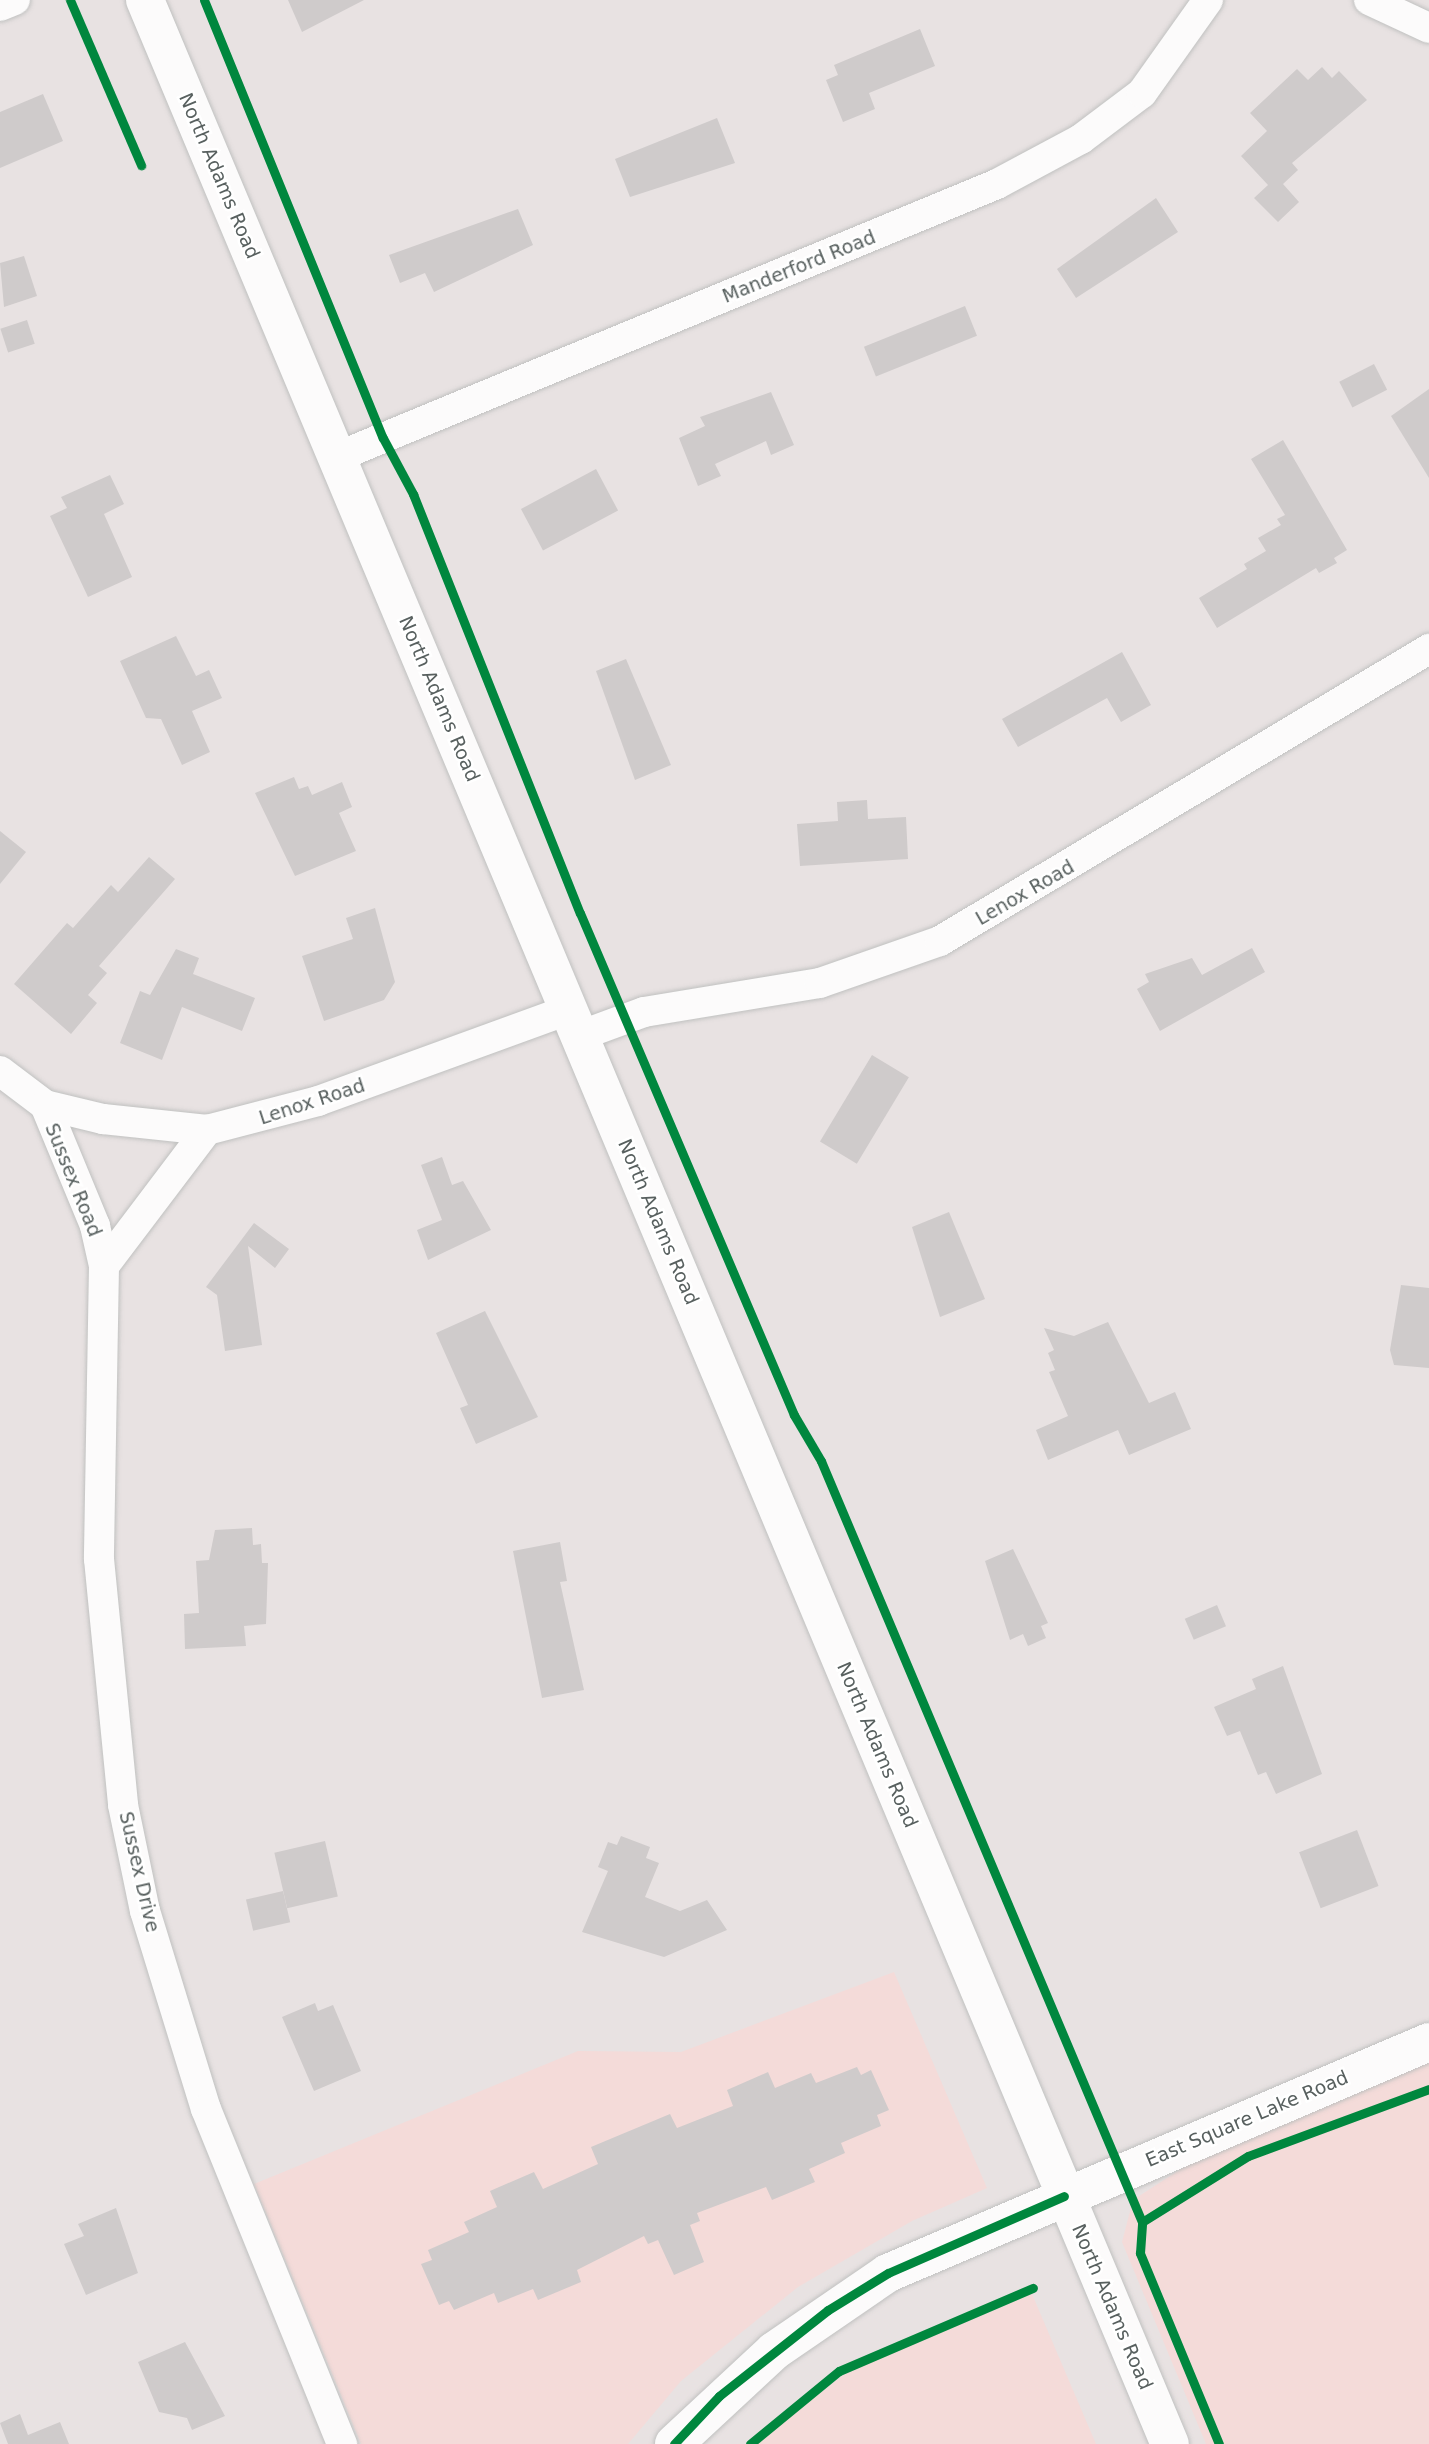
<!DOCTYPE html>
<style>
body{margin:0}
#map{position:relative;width:1429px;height:2444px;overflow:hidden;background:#e8e2e2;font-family:"DejaVu Sans",sans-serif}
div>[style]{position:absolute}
.commercial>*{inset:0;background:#f4dbd9}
.building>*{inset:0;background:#cfcbcb;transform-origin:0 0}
.roads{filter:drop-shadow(0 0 2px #c0c1c0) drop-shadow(0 0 2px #c0c1c0)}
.street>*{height:30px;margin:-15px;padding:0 15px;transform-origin:15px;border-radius:15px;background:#fcfbfb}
.secondary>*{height:38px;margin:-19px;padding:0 19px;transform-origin:19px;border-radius:19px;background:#fcfbfb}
.cycleway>*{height:9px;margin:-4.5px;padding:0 4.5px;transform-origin:4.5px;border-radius:4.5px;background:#00873e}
span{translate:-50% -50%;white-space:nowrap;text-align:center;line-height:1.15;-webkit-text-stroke:5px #fff;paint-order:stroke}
.street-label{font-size:19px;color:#58605f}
</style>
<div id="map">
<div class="commercial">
<div style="clip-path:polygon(894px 1972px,987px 2188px,912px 2221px,798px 2287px,681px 2381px,628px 2444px,361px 2444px,254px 2184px,578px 2051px,681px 2052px)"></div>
<div style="clip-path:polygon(1429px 2062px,1429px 2444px,1206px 2444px,1122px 2242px,1133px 2200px,1187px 2165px)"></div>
<div style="clip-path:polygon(1032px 2294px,1096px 2444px,755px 2444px,846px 2373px)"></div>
</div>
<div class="building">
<div style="clip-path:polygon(288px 0,364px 0,302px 32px)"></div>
<div style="clip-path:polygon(920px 29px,935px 66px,869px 93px,875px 109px,843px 122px,826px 80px,838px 75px,834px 65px)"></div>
<div style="clip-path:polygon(1322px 67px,1332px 78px,1339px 71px,1367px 100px,1292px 163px,1298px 170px,1283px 184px,1299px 202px,1278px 222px,1254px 198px,1268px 185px,1241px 156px,1267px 131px,1250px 113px,1297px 69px,1308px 80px)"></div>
<div style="clip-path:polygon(43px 94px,63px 141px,0 168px,0 112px)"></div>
<div style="clip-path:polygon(717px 118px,735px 163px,630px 197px,615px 159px)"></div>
<div style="clip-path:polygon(1156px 198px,1178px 232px,1076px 298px,1057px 269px)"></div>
<div style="clip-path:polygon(518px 209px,533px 245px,434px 292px,425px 273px,400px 283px,389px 255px)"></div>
<div style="clip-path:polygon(24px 256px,37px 296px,4px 307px,0 263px)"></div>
<div style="left:965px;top:306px;width:32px;height:109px;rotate:68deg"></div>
<div style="left:27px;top:320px;width:25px;height:28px;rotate:72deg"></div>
<div style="left:1374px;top:364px;width:29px;height:39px;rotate:63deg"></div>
<div style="clip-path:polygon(1429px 389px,1429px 478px,1391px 416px)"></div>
<div style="clip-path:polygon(771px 392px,794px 445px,771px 455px,766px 441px,715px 464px,721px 476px,698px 486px,679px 438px,705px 426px,700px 417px)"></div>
<div style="clip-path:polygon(1283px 440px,1347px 550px,1334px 558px,1337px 563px,1319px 573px,1316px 568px,1217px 628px,1199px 598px,1247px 569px,1244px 564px,1266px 551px,1258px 538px,1281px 525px,1277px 519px,1285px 515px,1251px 459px)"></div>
<div style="left:596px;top:469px;width:47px;height:85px;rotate:62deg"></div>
<div style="clip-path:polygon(110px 475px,124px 504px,104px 514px,132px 577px,88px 597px,50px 516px,67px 508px,61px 497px)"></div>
<div style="clip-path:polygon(176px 636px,196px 676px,209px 670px,222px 698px,192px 711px,210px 752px,182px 765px,161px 719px,146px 718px,120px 661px)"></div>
<div style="clip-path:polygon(1122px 652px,1151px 705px,1121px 722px,1107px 698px,1018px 747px,1002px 719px)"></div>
<div style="clip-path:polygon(626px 659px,671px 765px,635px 780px,596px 671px)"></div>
<div style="clip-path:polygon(294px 777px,299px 789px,308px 786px,312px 795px,342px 782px,352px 807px,339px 813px,356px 851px,295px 876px,255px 793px)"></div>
<div style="clip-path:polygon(867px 800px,868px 819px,906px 817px,908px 859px,800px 866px,797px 824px,838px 821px,837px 802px)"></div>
<div style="clip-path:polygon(0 831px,26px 852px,0 884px)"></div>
<div style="clip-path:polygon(149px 857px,175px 879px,99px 966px,107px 973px,88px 995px,97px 1003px,71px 1034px,14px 984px,67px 923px,73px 928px,111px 885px,118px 892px)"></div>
<div style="clip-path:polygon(375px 908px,395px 982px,384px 1000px,324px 1021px,302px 956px,353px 939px,346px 918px)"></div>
<div style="clip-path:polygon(1252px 948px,1265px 972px,1160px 1031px,1137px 989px,1149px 982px,1145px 974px,1192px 958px,1202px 975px)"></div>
<div style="clip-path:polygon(176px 949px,199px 958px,193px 974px,255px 998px,242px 1031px,182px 1007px,162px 1060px,120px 1043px,140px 991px,150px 995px)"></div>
<div style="left:872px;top:1055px;width:43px;height:101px;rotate:31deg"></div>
<div style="clip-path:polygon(442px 1157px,452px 1185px,463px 1181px,491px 1230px,428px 1260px,417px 1230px,442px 1220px,421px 1165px)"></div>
<div style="clip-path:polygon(949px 1212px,985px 1299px,940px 1317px,912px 1227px)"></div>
<div style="clip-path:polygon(254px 1223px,289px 1249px,275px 1268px,248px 1246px,262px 1345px,225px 1351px,217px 1295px,206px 1287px)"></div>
<div style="clip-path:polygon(1401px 1285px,1429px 1288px,1429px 1368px,1394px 1365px,1390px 1350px)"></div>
<div style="clip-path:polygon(485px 1311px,538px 1417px,476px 1444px,460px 1408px,468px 1405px,436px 1333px)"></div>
<div style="clip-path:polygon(1108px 1322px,1149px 1403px,1175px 1392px,1191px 1429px,1129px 1455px,1118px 1430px,1048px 1460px,1036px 1430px,1068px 1416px,1049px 1372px,1055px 1370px,1048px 1353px,1054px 1350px,1044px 1328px,1074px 1336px)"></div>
<div style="clip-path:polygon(252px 1528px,253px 1545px,261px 1544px,262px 1563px,268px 1563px,266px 1624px,244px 1626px,246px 1646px,185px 1649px,184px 1614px,199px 1613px,196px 1561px,209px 1560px,215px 1530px)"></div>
<div style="clip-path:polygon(560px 1542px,567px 1581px,560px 1582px,584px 1690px,542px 1698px,513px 1551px)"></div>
<div style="clip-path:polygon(1013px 1549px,1048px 1623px,1041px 1626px,1046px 1638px,1028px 1646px,1023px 1634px,1010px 1640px,985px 1561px)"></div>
<div style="left:1217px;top:1605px;width:23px;height:35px;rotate:67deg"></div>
<div style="clip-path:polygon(1283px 1666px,1322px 1774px,1276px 1794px,1266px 1772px,1258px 1775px,1240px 1731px,1227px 1736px,1214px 1707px,1256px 1689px,1252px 1679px)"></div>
<div style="left:1357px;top:1830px;width:60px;height:62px;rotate:69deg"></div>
<div style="clip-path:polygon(621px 1836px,650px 1847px,646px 1858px,659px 1863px,645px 1897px,680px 1911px,707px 1900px,727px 1930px,664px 1957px,582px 1932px,608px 1871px,598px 1867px,608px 1842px,617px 1845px)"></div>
<div style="left:325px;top:1841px;width:57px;height:52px;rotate:77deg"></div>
<div style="left:283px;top:1891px;width:32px;height:38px;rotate:77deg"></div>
<div style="clip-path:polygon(315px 2003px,318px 2011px,333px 2005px,361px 2071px,314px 2091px,282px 2017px)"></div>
<div style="clip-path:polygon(857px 2067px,861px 2075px,871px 2070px,889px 2110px,877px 2115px,881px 2126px,841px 2143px,845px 2153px,809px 2169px,815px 2182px,772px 2200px,766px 2187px,697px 2213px,700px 2221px,690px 2225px,704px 2262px,674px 2275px,658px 2240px,648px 2244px,644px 2236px,577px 2270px,581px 2282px,538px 2300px,533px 2289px,498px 2303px,494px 2293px,454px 2310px,449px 2301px,439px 2305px,421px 2264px,432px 2260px,428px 2250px,469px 2232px,464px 2222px,497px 2207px,490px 2191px,534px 2172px,543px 2189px,598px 2164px,591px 2147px,670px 2114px,677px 2128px,733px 2106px,727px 2090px,768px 2072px,775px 2088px,811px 2073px,816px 2083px)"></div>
<div style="clip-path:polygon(116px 2208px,138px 2273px,86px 2295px,64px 2244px,84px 2236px,78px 2224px)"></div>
<div style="clip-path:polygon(185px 2342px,225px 2416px,192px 2430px,187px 2418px,159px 2412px,138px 2362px)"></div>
<div style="clip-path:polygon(20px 2414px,28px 2435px,60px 2422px,69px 2444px,8px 2444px,0 2423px)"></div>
</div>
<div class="roads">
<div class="street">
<div style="left:1369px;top:0;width:66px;rotate:25deg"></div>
<div style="left:0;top:6px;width:16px;rotate:-22deg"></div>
<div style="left:337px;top:457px;width:714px;rotate:-22.47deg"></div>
<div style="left:997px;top:184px;width:95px;rotate:-28.2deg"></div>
<div style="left:1081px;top:139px;width:76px;rotate:-37deg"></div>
<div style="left:1142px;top:93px;width:114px;rotate:-54.6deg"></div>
<div style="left:579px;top:1036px;width:69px;rotate:-20.3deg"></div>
<div style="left:644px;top:1012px;width:178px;rotate:-9.4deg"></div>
<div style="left:820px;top:983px;width:127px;rotate:-19.3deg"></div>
<div style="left:940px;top:941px;width:570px;rotate:-30.84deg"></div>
<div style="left:0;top:1071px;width:56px;rotate:37.1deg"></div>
<div style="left:45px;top:1105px;width:131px;rotate:67.5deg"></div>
<div style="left:95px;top:1226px;width:41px;rotate:77.3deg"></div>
<div style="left:104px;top:1266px;width:293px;rotate:91deg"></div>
<div style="left:99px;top:1559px;width:247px;rotate:84.4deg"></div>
<div style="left:123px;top:1805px;width:108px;rotate:78.3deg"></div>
<div style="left:145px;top:1911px;width:207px;rotate:72.9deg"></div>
<div style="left:206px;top:2109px;width:362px;rotate:67.9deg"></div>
<div style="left:45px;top:1105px;width:60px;rotate:13.6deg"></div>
<div style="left:103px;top:1119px;width:105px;rotate:6deg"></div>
<div style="left:207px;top:1130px;width:115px;rotate:-14.6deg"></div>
<div style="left:318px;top:1101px;width:266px;rotate:-20deg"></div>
<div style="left:104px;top:1266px;width:171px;rotate:-52.9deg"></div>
</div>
<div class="secondary">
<div style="left:145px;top:0;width:2650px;rotate:67.25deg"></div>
<div style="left:674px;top:2444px;width:137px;rotate:-42.9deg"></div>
<div style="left:774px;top:2351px;width:138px;rotate:-34.4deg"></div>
<div style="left:888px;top:2273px;width:588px;rotate:-23.12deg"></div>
</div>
</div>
<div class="cycleway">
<div style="left:70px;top:0;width:180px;rotate:66.7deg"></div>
<div style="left:204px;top:0;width:473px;rotate:67.8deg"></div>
<div style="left:383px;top:438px;width:64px;rotate:61.8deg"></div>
<div style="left:413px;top:494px;width:451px;rotate:68.3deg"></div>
<div style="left:580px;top:913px;width:546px;rotate:66.91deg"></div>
<div style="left:794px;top:1415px;width:53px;rotate:59.6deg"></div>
<div style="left:821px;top:1461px;width:826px;rotate:67.13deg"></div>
<div style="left:674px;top:2444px;width:66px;rotate:-46.8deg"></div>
<div style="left:719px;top:2396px;width:139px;rotate:-38.3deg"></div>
<div style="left:828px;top:2310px;width:70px;rotate:-31.7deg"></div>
<div style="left:888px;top:2273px;width:192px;rotate:-23.6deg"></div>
<div style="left:750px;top:2444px;width:115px;rotate:-39.4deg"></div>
<div style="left:839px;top:2371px;width:211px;rotate:-23.2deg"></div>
<div style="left:1219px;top:2444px;width:207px;rotate:-112.5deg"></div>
<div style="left:1140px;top:2253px;width:31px;rotate:-86deg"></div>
<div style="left:1142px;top:2222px;width:125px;rotate:-31.9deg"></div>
<div style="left:1248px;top:2156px;width:193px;rotate:-20.3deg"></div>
</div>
<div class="street-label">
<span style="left:219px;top:176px;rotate:67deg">North Adams Road</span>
<span style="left:799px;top:267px;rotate:-22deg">Manderford Road</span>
<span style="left:439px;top:699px;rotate:67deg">North Adams Road</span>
<span style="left:1025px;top:893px;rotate:-30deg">Lenox Road</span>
<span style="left:312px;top:1102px;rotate:-18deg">Lenox Road</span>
<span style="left:73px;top:1180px;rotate:68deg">Sussex Road</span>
<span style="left:658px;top:1222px;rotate:67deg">North Adams Road</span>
<span style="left:877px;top:1745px;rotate:67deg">North Adams Road</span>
<span style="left:139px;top:1872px;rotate:77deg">Sussex Drive</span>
<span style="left:1247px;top:2119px;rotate:-23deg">East Square Lake Road</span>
<span style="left:1112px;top:2307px;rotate:67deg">North Adams Road</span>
</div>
</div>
